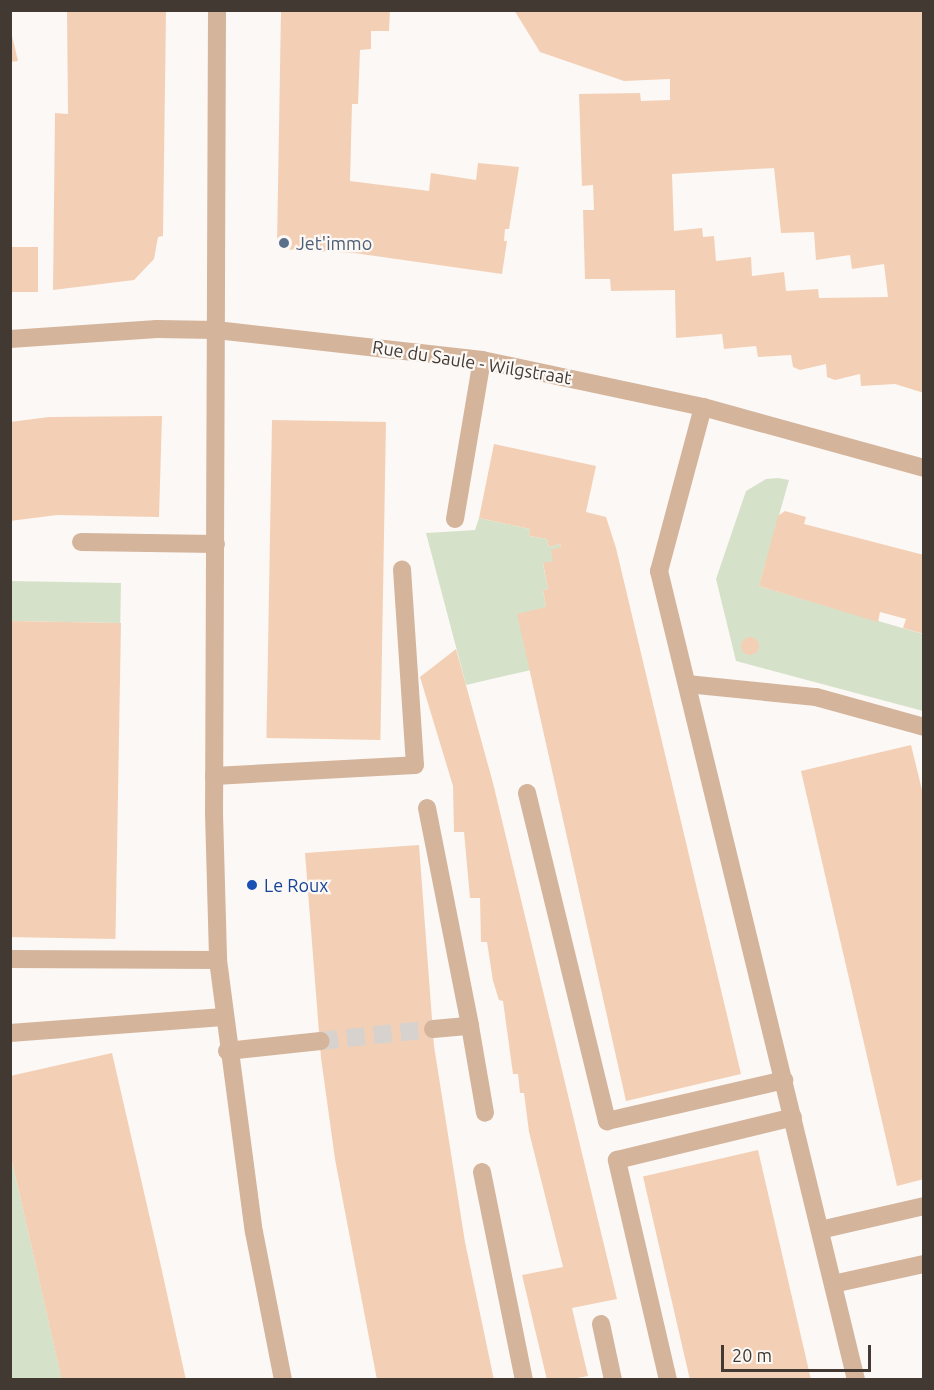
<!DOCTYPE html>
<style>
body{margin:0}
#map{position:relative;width:934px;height:1390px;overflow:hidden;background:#fcf8f5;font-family:Ubuntu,sans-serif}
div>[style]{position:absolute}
.green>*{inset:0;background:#d5e2c9;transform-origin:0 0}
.building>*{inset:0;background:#f3d0b5;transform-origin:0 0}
.round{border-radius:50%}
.minor-tunnel>*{height:18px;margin-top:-9px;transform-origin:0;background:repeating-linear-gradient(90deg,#d7d2ce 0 18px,transparent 0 27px)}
.minor>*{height:18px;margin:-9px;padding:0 9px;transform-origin:9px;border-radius:9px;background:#d4b49b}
.dots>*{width:16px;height:16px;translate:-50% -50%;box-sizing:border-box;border:3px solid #fcf8f5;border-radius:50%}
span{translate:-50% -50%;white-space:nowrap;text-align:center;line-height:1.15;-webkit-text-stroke:4.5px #fcf8f5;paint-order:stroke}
.service-label{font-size:18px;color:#4e5e75}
.left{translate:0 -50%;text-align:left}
.street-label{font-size:18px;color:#423933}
.transit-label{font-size:18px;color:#164399}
.frame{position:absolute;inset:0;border:12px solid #423933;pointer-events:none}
.scale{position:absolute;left:721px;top:1345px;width:150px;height:27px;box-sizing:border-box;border:3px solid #423933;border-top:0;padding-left:8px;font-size:18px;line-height:21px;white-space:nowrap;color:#423933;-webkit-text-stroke:4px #fcf8f5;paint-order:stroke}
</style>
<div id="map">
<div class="green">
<div style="clip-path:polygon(778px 478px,789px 480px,759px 586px,923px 634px,923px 711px,736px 661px,716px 579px,746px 491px,766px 479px)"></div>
<div style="clip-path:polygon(479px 518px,530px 529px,529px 536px,547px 539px,549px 547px,560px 544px,561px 547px,553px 561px,543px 564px,548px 589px,543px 590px,546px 607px,531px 670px,466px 685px,426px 533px,475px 530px)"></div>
<div style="left:11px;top:581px;width:110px;height:40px;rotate:1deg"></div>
<div style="clip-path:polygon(10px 1153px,62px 1379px,11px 1379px)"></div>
</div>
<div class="building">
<div style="clip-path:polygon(67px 10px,166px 10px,163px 236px,158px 237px,154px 259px,134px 280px,53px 290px,55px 113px,68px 114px)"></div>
<div style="clip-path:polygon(281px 10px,390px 10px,389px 31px,371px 31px,371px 49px,360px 50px,358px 104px,352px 104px,350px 181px,429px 191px,431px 173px,476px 180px,478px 163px,519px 167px,509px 229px,505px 229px,504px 241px,507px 241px,502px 274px,354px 253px,280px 249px,277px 245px)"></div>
<div style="clip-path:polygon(evenodd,514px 10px,924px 10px,924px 393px,895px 384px,861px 386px,860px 374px,835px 380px,827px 377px,826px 364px,800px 370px,793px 367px,791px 355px,758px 357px,756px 346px,724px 349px,722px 334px,676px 338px,675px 290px,611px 291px,610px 279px,585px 279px,583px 210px,594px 210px,593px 185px,582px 186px,579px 94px,640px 93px,641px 101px,670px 100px,670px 79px,624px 81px,540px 52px,514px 10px,774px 168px,781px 233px,814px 232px,816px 260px,850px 255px,852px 269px,884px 264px,888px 297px,819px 298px,818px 289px,786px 291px,784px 272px,752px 276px,751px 257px,716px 261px,714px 236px,703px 237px,702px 228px,674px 231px,672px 174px,774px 168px)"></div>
<div style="clip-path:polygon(10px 27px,18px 61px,10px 62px)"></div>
<div style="left:38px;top:247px;width:45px;height:28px;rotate:90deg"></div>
<div style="clip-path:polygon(162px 416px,159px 517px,57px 515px,10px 521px,10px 422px,49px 417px)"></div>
<div style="left:272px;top:420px;width:114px;height:318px;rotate:1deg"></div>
<div style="clip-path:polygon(494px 444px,596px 466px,586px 512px,606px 517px,616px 548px,741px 1074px,626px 1101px,517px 614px,546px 607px,543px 590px,548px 589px,543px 563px,553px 561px,551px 550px,561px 547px,560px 544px,549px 547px,547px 539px,529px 536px,530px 529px,479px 518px)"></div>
<div style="clip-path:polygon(785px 511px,806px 517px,804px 524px,924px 555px,924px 634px,903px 628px,906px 619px,880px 612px,878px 622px,759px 586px,778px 516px)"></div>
<div style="left:10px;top:621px;width:111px;height:316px;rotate:1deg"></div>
<div class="round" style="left:741px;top:637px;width:18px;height:18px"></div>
<div style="clip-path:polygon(456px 649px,493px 783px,617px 1299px,572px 1308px,588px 1376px,567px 1380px,547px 1380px,522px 1275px,563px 1267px,529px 1132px,524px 1093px,520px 1093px,518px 1074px,513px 1074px,503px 1001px,499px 1000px,493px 981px,487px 942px,481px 942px,480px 898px,470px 898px,464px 832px,454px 832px,453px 786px,420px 677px)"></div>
<div style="clip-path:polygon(911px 745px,924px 798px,924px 1179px,897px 1186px,801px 771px)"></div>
<div style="clip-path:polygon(419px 845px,434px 1046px,465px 1242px,494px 1380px,377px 1380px,335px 1159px,321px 1058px,305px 853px)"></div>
<div style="clip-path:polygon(112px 1053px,160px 1262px,186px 1380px,62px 1380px,10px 1153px,10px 1076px)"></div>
<div style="left:758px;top:1150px;width:236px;height:118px;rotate:77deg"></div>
</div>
<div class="minor-tunnel">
<div style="left:320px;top:1041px;width:114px;rotate:-6.1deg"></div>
</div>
<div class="minor">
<div style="left:217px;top:10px;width:803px;rotate:90.21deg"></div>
<div style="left:214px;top:813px;width:147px;rotate:88.4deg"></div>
<div style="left:218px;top:960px;width:274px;rotate:82.5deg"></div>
<div style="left:254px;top:1232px;width:151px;rotate:78.9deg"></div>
<div style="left:10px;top:339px;width:147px;rotate:-3.9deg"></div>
<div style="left:157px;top:329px;width:59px;rotate:1deg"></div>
<div style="left:216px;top:330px;width:268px;rotate:6.4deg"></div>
<div style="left:482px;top:360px;width:226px;rotate:12deg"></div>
<div style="left:703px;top:407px;width:229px;rotate:15.4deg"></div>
<div style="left:703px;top:407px;width:170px;rotate:105deg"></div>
<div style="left:659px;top:571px;width:833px;rotate:76.31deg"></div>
<div style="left:455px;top:519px;width:161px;rotate:-80.4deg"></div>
<div style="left:81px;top:542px;width:135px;rotate:0.8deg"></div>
<div style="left:687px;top:684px;width:130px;rotate:5.8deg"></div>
<div style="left:816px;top:697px;width:112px;rotate:15.5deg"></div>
<div style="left:214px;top:776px;width:201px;rotate:-3.1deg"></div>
<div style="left:415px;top:765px;width:196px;rotate:-93.8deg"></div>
<div style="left:527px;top:793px;width:338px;rotate:76.3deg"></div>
<div style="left:607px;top:1121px;width:182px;rotate:-13deg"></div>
<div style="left:427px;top:808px;width:222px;rotate:78.8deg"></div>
<div style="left:10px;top:959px;width:208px;rotate:0.3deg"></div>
<div style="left:433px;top:1029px;width:37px;rotate:-5deg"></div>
<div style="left:470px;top:1026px;width:88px;rotate:80.2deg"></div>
<div style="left:10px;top:1033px;width:214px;rotate:-4.3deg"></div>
<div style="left:227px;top:1051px;width:94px;rotate:-6.1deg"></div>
<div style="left:482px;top:1172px;width:212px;rotate:78.6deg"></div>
<div style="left:820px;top:1230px;width:107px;rotate:-13deg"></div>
<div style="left:833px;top:1284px;width:93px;rotate:-12.4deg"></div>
<div style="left:601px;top:1324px;width:57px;rotate:77.9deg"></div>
<div style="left:668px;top:1380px;width:226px;rotate:-103.1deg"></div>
<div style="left:617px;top:1160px;width:181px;rotate:-13.7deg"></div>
</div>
<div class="dots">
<div style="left:284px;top:243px;background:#5c6f8a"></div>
<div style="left:252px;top:885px;background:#1a4fb4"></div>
</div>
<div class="service-label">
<span class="left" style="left:296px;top:243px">Jet'immo</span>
</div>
<div class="street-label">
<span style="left:472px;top:362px;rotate:9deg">Rue du Saule - Wilgstraat</span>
</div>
<div class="transit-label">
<span class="left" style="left:264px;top:885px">Le Roux</span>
</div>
<div class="frame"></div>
<div class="scale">20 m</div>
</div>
